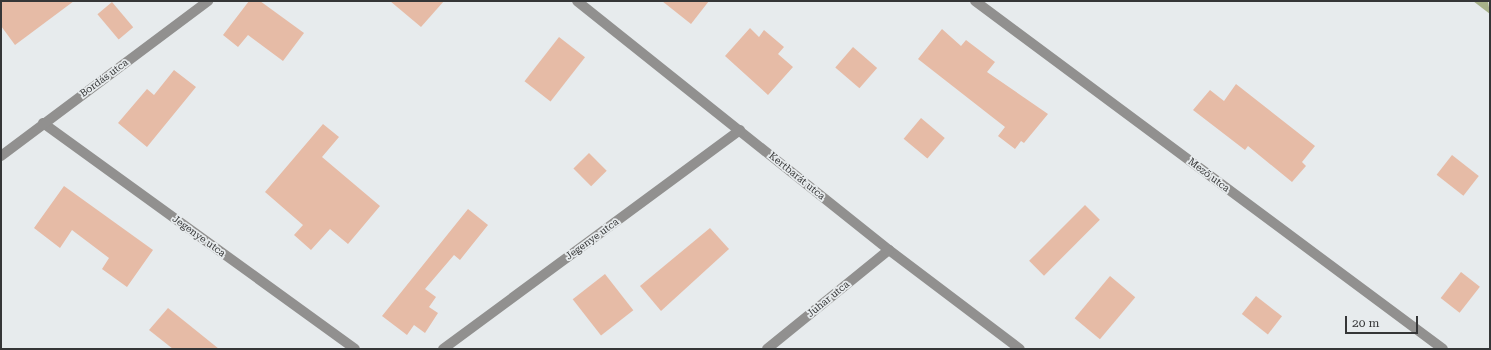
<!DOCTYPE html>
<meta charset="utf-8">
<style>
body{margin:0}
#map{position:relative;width:1491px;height:350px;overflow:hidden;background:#e7ebed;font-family:"Roboto Serif",serif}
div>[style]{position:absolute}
.forest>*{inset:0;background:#a8b289}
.building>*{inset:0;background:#e6bba6;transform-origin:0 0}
.minor>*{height:10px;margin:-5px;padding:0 5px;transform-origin:5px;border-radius:5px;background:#91908f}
span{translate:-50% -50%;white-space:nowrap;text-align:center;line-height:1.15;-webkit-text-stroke:3.5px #e7ebed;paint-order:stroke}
.street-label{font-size:10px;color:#353637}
.frame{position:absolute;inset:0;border:2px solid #353637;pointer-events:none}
.scale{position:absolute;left:1345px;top:316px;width:73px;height:18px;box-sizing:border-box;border:2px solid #353637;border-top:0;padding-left:5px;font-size:12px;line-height:14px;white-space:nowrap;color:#353637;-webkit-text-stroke:3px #e7ebed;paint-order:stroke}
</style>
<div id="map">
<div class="forest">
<div style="clip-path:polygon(1473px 1px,1488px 1px,1490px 14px)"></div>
</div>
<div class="building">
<div style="clip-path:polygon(1px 1px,74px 1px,15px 45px,1px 26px)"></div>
<div style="clip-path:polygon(249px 1px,260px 1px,304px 33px,283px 61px,248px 35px,238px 47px,223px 35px)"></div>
<div style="clip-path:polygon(390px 1px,444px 1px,421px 27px)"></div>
<div style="clip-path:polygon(662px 1px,709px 1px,691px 24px)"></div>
<div style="left:112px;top:2px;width:33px;height:19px;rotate:50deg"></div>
<div style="clip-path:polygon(750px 28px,759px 37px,764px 30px,784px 47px,778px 54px,793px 67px,768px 95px,725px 56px)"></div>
<div style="clip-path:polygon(942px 29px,961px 46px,966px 40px,995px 62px,987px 72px,1048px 114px,1024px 143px,1021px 141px,1015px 149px,998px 136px,1005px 127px,918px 59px)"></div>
<div style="left:559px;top:37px;width:33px;height:56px;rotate:38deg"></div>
<div style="left:853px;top:47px;width:32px;height:27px;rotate:41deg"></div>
<div style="clip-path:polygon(174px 70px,196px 87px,147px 147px,118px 123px,147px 89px,154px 95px)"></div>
<div style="clip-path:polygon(1236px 84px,1315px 146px,1302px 162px,1306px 166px,1292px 182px,1248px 146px,1245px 150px,1193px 110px,1210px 90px,1224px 101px)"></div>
<div style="left:921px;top:118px;width:31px;height:27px;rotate:40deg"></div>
<div style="clip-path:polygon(323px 124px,339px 137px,322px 157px,380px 206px,348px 244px,330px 229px,311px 250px,294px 235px,303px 225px,265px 192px)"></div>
<div style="left:589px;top:153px;width:25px;height:22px;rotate:45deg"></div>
<div style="left:1452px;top:155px;width:34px;height:25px;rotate:38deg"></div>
<div style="clip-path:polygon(64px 186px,153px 250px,127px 287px,102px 269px,109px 258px,72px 230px,60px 248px,34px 228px)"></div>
<div style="left:1085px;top:205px;width:21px;height:79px;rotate:45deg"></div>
<div style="clip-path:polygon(468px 209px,488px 225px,460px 260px,454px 255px,425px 289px,436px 297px,429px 307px,438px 313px,425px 333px,414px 325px,407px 335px,382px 316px)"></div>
<div style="clip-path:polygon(710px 228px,729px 249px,661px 311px,640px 286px)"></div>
<div style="left:1461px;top:272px;width:24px;height:33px;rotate:38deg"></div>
<div style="left:605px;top:274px;width:46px;height:41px;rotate:52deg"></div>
<div style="left:1110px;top:276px;width:33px;height:55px;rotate:40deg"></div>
<div style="left:1256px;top:296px;width:33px;height:23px;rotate:38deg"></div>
<div style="clip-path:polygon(168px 308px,188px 324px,219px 349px,173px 349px,149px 330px)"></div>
</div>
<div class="minor">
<div style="left:577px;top:1px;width:399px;rotate:38.6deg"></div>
<div style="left:889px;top:250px;width:164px;rotate:37.1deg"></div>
<div style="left:975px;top:1px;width:583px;rotate:36.63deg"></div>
<div style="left:43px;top:123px;width:385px;rotate:35.9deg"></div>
<div style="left:1px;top:156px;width:259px;rotate:-36.8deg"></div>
<div style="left:443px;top:349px;width:369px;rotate:-36.4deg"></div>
<div style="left:767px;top:349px;width:157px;rotate:-39.1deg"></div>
</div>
<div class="street-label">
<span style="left:104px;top:78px;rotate:-36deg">Bordás utca</span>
<span style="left:1209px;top:175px;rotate:37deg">Mező utca</span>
<span style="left:797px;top:176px;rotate:39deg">Kertbarát utca</span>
<span style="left:199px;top:236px;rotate:36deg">Jegenye utca</span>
<span style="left:592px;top:239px;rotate:-36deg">Jegenye utca</span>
<span style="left:828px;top:299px;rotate:-39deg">Juhar utca</span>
</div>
<div class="frame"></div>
<div class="scale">20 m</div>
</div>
